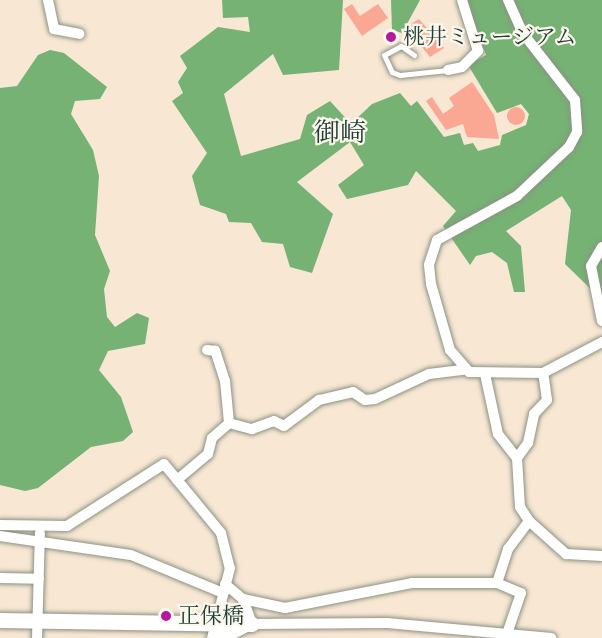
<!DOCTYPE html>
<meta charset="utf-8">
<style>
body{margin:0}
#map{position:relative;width:602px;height:638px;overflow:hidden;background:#f7e7d3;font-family:"EB Garamond","Noto Serif JP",serif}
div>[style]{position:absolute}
.forest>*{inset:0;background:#75b273}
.building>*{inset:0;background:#faa794}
.round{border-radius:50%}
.roads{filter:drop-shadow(0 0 2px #8b9284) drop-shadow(0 0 2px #8b9284)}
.lane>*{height:5px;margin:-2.5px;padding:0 2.5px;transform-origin:2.5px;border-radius:2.5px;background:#fff}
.street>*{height:10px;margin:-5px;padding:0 5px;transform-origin:5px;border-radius:5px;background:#fff}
.secondary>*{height:15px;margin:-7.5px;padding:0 7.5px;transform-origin:7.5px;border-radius:7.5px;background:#fff}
.dots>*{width:16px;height:16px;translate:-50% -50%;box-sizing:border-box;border:3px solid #fbf7ec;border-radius:50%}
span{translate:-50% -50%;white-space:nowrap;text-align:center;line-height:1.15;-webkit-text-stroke:4.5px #fbf7ec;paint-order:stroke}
.poi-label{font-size:22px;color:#1f3d34}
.left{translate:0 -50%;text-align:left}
.quarter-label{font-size:26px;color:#1f3d34}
</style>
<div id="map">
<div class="forest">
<div style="clip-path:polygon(222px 0,343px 0,339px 70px,283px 75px,273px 54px,224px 94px,241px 156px,300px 139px,307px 115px,330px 101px,351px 124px,372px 104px,400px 93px,411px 106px,417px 101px,444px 137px,460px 133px,464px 145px,473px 143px,478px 151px,500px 145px,502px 135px,526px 125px,529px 114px,521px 104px,497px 113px,468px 65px,486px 55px,466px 0,602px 0,602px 300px,565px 264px,571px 210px,562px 196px,506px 231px,521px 246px,525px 292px,514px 292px,507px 263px,492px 252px,476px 256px,470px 265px,443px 226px,456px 211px,416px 171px,408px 185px,347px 199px,338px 185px,364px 165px,350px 142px,297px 182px,333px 214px,312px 273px,290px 267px,283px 244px,262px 242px,251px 223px,229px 222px,226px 214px,200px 205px,192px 176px,207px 153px,172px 101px,183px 93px,178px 82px,187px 68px,180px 56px,218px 27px,250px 32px,248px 17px,223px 18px)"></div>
<div style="clip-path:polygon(391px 0,420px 0,402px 33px,392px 30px)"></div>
<div style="clip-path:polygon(50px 50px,64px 53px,107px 87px,100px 99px,75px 101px,71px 114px,93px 150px,99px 176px,95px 235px,110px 271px,104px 289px,107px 317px,115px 327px,137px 313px,149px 318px,145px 344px,108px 351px,99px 370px,121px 397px,133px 432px,123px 441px,91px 447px,38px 488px,25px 491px,0 485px,0 88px,17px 86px,38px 55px)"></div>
</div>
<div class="building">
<div style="clip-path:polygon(352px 4px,360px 16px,378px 4px,388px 18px,362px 36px,344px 9px)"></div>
<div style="clip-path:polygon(419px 19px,444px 48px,430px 57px,406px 27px)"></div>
<div style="clip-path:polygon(472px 82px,494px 115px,499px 139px,467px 137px,463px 124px,446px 130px,426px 101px,432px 97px,443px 114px,454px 106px,449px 98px)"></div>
<div class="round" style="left:507px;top:107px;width:18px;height:18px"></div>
</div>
<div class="roads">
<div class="lane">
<div style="left:414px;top:55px;width:16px;rotate:-145deg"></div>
<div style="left:401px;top:46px;width:19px;rotate:152deg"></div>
<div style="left:384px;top:55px;width:19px;rotate:65deg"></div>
<div style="left:392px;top:72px;width:9px;rotate:21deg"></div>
<div style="left:400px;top:75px;width:48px;rotate:-5.9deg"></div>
</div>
<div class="street">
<div style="left:48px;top:0;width:30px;rotate:78deg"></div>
<div style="left:54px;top:29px;width:26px;rotate:11deg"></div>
<div style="left:508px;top:0;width:35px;rotate:66deg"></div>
<div style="left:522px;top:32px;width:86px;rotate:52.1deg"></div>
<div style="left:575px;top:100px;width:32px;rotate:86deg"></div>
<div style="left:577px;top:132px;width:17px;rotate:118deg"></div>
<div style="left:569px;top:147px;width:71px;rotate:136.7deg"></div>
<div style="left:517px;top:196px;width:91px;rotate:151.2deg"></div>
<div style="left:437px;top:240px;width:26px;rotate:108deg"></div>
<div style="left:429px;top:265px;width:19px;rotate:84deg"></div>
<div style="left:431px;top:284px;width:69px;rotate:73.9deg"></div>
<div style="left:450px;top:350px;width:29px;rotate:49deg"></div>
<div style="left:469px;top:372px;width:74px;rotate:0.8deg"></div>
<div style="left:543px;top:373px;width:67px;rotate:-27.7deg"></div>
<div style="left:448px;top:70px;width:14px;rotate:-12deg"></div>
<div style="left:462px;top:67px;width:23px;rotate:-45deg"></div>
<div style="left:478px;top:51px;width:53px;rotate:-107.4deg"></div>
<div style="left:602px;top:247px;width:22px;rotate:120deg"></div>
<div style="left:591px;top:266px;width:56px;rotate:78.7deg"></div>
<div style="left:485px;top:374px;width:61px;rotate:77.8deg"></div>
<div style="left:498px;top:434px;width:31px;rotate:52deg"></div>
<div style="left:517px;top:458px;width:49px;rotate:86.5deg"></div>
<div style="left:520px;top:507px;width:17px;rotate:57deg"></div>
<div style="left:529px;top:521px;width:50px;rotate:41.7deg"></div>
<div style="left:566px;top:554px;width:36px;rotate:3deg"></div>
<div style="left:229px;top:423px;width:24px;rotate:15deg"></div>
<div style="left:252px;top:429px;width:23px;rotate:-20deg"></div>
<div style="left:274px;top:421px;width:11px;rotate:27deg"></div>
<div style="left:284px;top:426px;width:44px;rotate:-36.6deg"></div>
<div style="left:319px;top:400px;width:35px;rotate:-13deg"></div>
<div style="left:353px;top:392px;width:14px;rotate:34deg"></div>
<div style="left:365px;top:400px;width:10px;rotate:-6deg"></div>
<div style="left:375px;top:399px;width:60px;rotate:-24.8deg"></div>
<div style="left:429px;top:374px;width:35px;rotate:-7deg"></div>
<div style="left:517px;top:458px;width:19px;rotate:-54deg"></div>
<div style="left:528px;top:443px;width:30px;rotate:-78deg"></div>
<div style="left:534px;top:414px;width:19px;rotate:-47deg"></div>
<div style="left:547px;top:400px;width:27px;rotate:-98deg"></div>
<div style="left:177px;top:480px;width:40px;rotate:-40deg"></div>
<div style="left:208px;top:454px;width:16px;rotate:-76deg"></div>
<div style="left:212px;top:438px;width:23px;rotate:-41deg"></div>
<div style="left:229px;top:423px;width:42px;rotate:-95.4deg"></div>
<div style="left:225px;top:381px;width:32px;rotate:-108deg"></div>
<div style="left:215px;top:351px;width:8px;rotate:-173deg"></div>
<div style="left:0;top:525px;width:67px;rotate:0.9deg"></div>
<div style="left:67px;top:526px;width:115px;rotate:-32.6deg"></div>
<div style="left:164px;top:464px;width:89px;rotate:50.4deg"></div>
<div style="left:221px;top:533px;width:36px;rotate:76deg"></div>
<div style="left:230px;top:568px;width:72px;rotate:104.4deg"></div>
<div style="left:0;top:536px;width:132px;rotate:8.3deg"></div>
<div style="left:131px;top:555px;width:100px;rotate:22.4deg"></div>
<div style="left:0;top:578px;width:39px;rotate:1deg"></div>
<div style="left:497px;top:583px;width:36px;rotate:-72deg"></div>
<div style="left:508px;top:549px;width:35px;rotate:-53deg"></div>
<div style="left:225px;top:584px;width:23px;rotate:40deg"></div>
<div style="left:243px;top:599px;width:27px;rotate:70deg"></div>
<div style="left:252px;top:624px;width:135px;rotate:-0.4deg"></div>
<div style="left:387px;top:623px;width:165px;rotate:5.2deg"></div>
<div style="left:243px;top:599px;width:43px;rotate:12.1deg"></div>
<div style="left:285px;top:608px;width:129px;rotate:-11.1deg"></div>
<div style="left:412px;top:583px;width:85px"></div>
<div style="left:497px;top:583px;width:26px;rotate:23deg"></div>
<div style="left:521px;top:593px;width:43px;rotate:108.9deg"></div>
<div style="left:37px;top:638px;width:105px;rotate:-88.4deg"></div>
</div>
<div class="secondary">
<div style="left:0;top:620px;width:252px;rotate:0.9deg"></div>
<div style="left:219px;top:638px;width:27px;rotate:-28deg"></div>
</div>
</div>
<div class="dots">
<div style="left:391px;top:37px;background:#b5179e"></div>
<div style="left:166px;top:616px;background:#b5179e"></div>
</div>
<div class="poi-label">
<span class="left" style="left:403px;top:37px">桃井ミュージアム</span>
<span class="left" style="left:178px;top:616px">正保橋</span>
</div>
<div class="quarter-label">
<span style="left:340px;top:133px">御崎</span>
</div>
</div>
